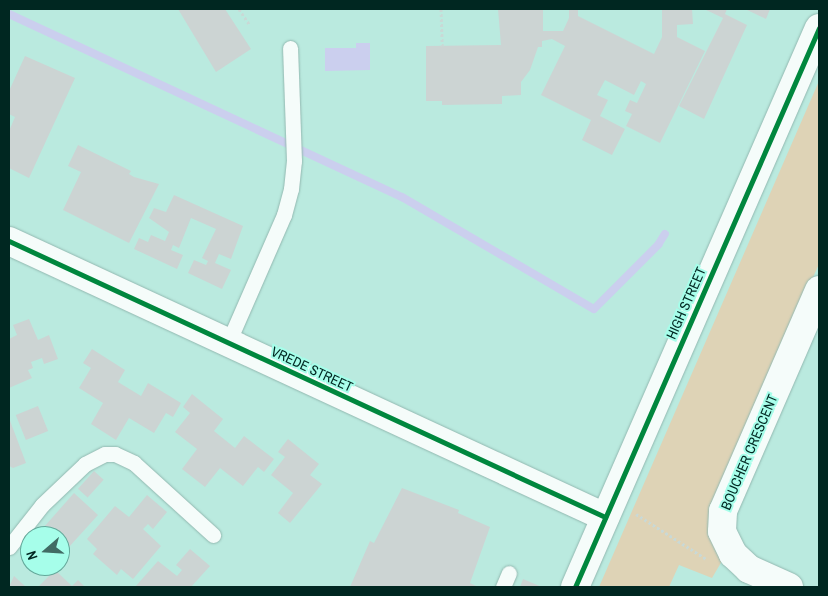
<!DOCTYPE html>
<style>
body{margin:0}
#map{position:relative;width:828px;height:596px;overflow:hidden;background:#baeadf;font-family:"Archivo Narrow",sans-serif}
div>[style]{position:absolute}
.green>*{inset:0;background:#ded3b6}
.water>*{inset:0;background:#cbcfee}
.stream>*{height:8px;margin:-4px;padding:0 4px;transform-origin:4px;border-radius:4px;background:#cbcfee}
.building>*{inset:0;background:#ccd4d3;transform-origin:0 0}
.path>*{height:3px;margin-top:-1.5px;transform-origin:0;background:repeating-linear-gradient(90deg,#c9d9d6 0 2.5px,transparent 0 5px)}
.roads{filter:drop-shadow(0 0 1px #92b8b0) drop-shadow(0 0 1px #92b8b0)}
.service>*{height:15px;margin:-7.5px;padding:0 7.5px;transform-origin:7.5px;border-radius:7.5px;background:#f5fcfa}
.minor>*{height:28px;margin:-14px;padding:0 14px;transform-origin:14px;border-radius:14px;background:#f5fcfa}
.cycleway>*{height:5px;margin:-2.5px;padding:0 2.5px;transform-origin:2.5px;border-radius:2.5px;background:#00873e}
span{translate:-50% -50%;white-space:nowrap;text-align:center;line-height:1.15;-webkit-text-stroke:4px #a6feea;paint-order:stroke}
.street-label{font-size:14px;color:#002721}
.frame{position:absolute;inset:0;border:10px solid #002721;pointer-events:none}
.north{position:absolute;left:20px;top:526px;width:50px;height:50px;box-sizing:border-box;background:#a6feea;border:1px solid #64a89a;border-radius:50%;rotate:251deg;font-size:14px;font-weight:700;line-height:20px;text-align:center;color:#002721}
.north::after{content:'';display:block;margin:auto;width:18px;height:22px;background:#416b64;clip-path:polygon(50% 0,100% 100%,50% 72%,0 100%)}
</style>
<div id="map">
<div class="green">
<div style="clip-path:polygon(819px 81px,819px 264px,714px 499px,722px 561px,712px 578px,679px 565px,669px 587px,599px 587px)"></div>
</div>
<div class="water">
<div style="clip-path:polygon(356px 43px,370px 43px,370px 70px,325px 71px,325px 48px,356px 48px)"></div>
</div>
<div class="stream">
<div style="left:9px;top:14px;width:434px;rotate:25deg"></div>
<div style="left:402px;top:197px;width:222px;rotate:30.3deg"></div>
<div style="left:594px;top:309px;width:91px;rotate:-45deg"></div>
<div style="left:658px;top:245px;width:13px;rotate:-58deg"></div>
</div>
<div class="building">
<div style="clip-path:polygon(178px 9px,225px 9px,251px 49px,216px 72px)"></div>
<div style="clip-path:polygon(498px 9px,543px 9px,543px 31px,563px 31px,569px 18px,569px 9px,578px 9px,578px 16px,654px 54px,662px 37px,662px 9px,692px 9px,693px 24px,677px 25px,677px 37px,705px 51px,660px 143px,626px 126px,632px 114px,625px 111px,630px 100px,637px 103px,646px 84px,641px 81px,634px 95px,605px 80px,597px 95px,608px 100px,600px 116px,625px 129px,612px 155px,582px 140px,591px 120px,541px 95px,565px 46px,552px 39px,542px 41px,542px 47px,538px 47px,530px 70px,521px 82px,521px 95px,502px 96px,502px 104px,442px 105px,442px 101px,426px 101px,426px 46px,501px 45px)"></div>
<div style="clip-path:polygon(704px 9px,727px 9px,725px 14px,747px 25px,704px 119px,679px 106px,723px 18px)"></div>
<div style="clip-path:polygon(745px 9px,770px 9px,766px 19px)"></div>
<div style="clip-path:polygon(25px 56px,75px 78px,29px 178px,9px 168px,9px 131px,15px 117px,9px 114px,9px 91px)"></div>
<div style="clip-path:polygon(78px 145px,131px 171px,129px 174px,134px 177px,159px 184px,129px 243px,63px 210px,81px 172px,68px 166px)"></div>
<div style="clip-path:polygon(174px 195px,243px 226px,231px 259px,219px 254px,215px 263px,231px 270px,222px 289px,188px 273px,194px 260px,206px 265px,208px 261px,202px 258px,216px 229px,191px 218px,179px 248px,173px 245px,171px 250px,183px 255px,177px 269px,134px 249px,139px 238px,148px 242px,151px 235px,165px 241px,169px 232px,149px 218px,154px 208px,166px 212px)"></div>
<div style="clip-path:polygon(29px 319px,38px 340px,49px 335px,58px 359px,44px 364px,42px 358px,31px 362px,33px 368px,28px 370px,32px 378px,9px 388px,9px 339px,17px 335px,13px 325px)"></div>
<div style="clip-path:polygon(92px 349px,125px 370px,118px 382px,141px 396px,148px 383px,181px 403px,173px 417px,166px 413px,154px 433px,129px 418px,116px 440px,91px 424px,103px 403px,79px 388px,91px 368px,83px 363px)"></div>
<div style="clip-path:polygon(192px 394px,223px 419px,214px 431px,235px 448px,244px 436px,274px 459px,264px 472px,258px 467px,243px 486px,220px 468px,205px 487px,182px 469px,197px 449px,175px 432px,190px 413px,183px 407px)"></div>
<div style="left:38px;top:406px;width:27px;height:24px;rotate:68deg"></div>
<div style="clip-path:polygon(9px 418px,26px 463px,13px 468px,9px 466px)"></div>
<div style="clip-path:polygon(288px 439px,319px 464px,310px 475px,322px 484px,290px 523px,278px 513px,293px 493px,271px 475px,285px 457px,278px 452px)"></div>
<div style="left:94px;top:471px;width:13px;height:24px;rotate:42deg"></div>
<div style="clip-path:polygon(402px 488px,459px 510px,458px 513px,490px 527px,470px 583px,478px 587px,350px 587px,370px 541px,374px 543px)"></div>
<div style="clip-path:polygon(74px 493px,98px 515px,69px 547px,60px 536px,55px 536px,44px 527px)"></div>
<div style="clip-path:polygon(147px 495px,167px 512px,153px 529px,148px 524px,143px 529px,161px 546px,133px 579px,121px 569px,117px 575px,93px 554px,97px 549px,87px 539px,115px 506px,129px 517px)"></div>
<div style="clip-path:polygon(190px 549px,210px 566px,191px 587px,135px 587px,158px 561px,177px 576px,182px 570px,176px 565px)"></div>
<div style="clip-path:polygon(55px 570px,72px 586px,78px 580px,85px 587px,38px 587px)"></div>
<div style="clip-path:polygon(14px 576px,26px 587px,9px 587px)"></div>
<div style="clip-path:polygon(523px 579px,542px 587px,520px 587px)"></div>
</div>
<div class="path">
<div style="left:239px;top:9px;width:18px;rotate:56deg"></div>
<div style="left:441px;top:9px;width:37px;rotate:88deg"></div>
<div style="left:636px;top:514px;width:83px;rotate:32.7deg"></div>
</div>
<div class="roads">
<div class="service">
<div style="left:228px;top:343px;width:140px;rotate:-66.4deg"></div>
<div style="left:284px;top:215px;width:27px;rotate:-75deg"></div>
<div style="left:291px;top:189px;width:28px;rotate:-84deg"></div>
<div style="left:294px;top:161px;width:113px;rotate:-92deg"></div>
<div style="left:9px;top:547px;width:53px;rotate:-51.8deg"></div>
<div style="left:42px;top:505px;width:59px;rotate:-43.6deg"></div>
<div style="left:85px;top:464px;width:22px;rotate:-27deg"></div>
<div style="left:105px;top:454px;width:10px"></div>
<div style="left:115px;top:454px;width:21px;rotate:25deg"></div>
<div style="left:134px;top:463px;width:107px;rotate:42.3deg"></div>
<div style="left:503px;top:587px;width:15px;rotate:-67deg"></div>
</div>
<div class="minor">
<div style="left:9px;top:241px;width:657px;rotate:24.85deg"></div>
<div style="left:575px;top:587px;width:610px;rotate:-66.42deg"></div>
<div style="left:789px;top:587px;width:44px;rotate:-155.8deg"></div>
<div style="left:749px;top:569px;width:22px;rotate:-137deg"></div>
<div style="left:733px;top:554px;width:25px;rotate:-116deg"></div>
<div style="left:722px;top:531px;width:20px;rotate:-87deg"></div>
<div style="left:723px;top:511px;width:241px;rotate:-66.5deg"></div>
</div>
</div>
<div class="cycleway">
<div style="left:9px;top:241px;width:657px;rotate:24.85deg"></div>
<div style="left:575px;top:587px;width:610px;rotate:-66.42deg"></div>
</div>
<div class="street-label">
<span style="left:686px;top:303px;rotate:-66deg">HIGH STREET</span>
<span style="left:312px;top:369px;rotate:25deg">VREDE STREET</span>
<span style="left:749px;top:452px;rotate:-67deg">BOUCHER CRESCENT</span>
</div>
<div class="frame"></div>
<div class="north">N</div>
</div>
